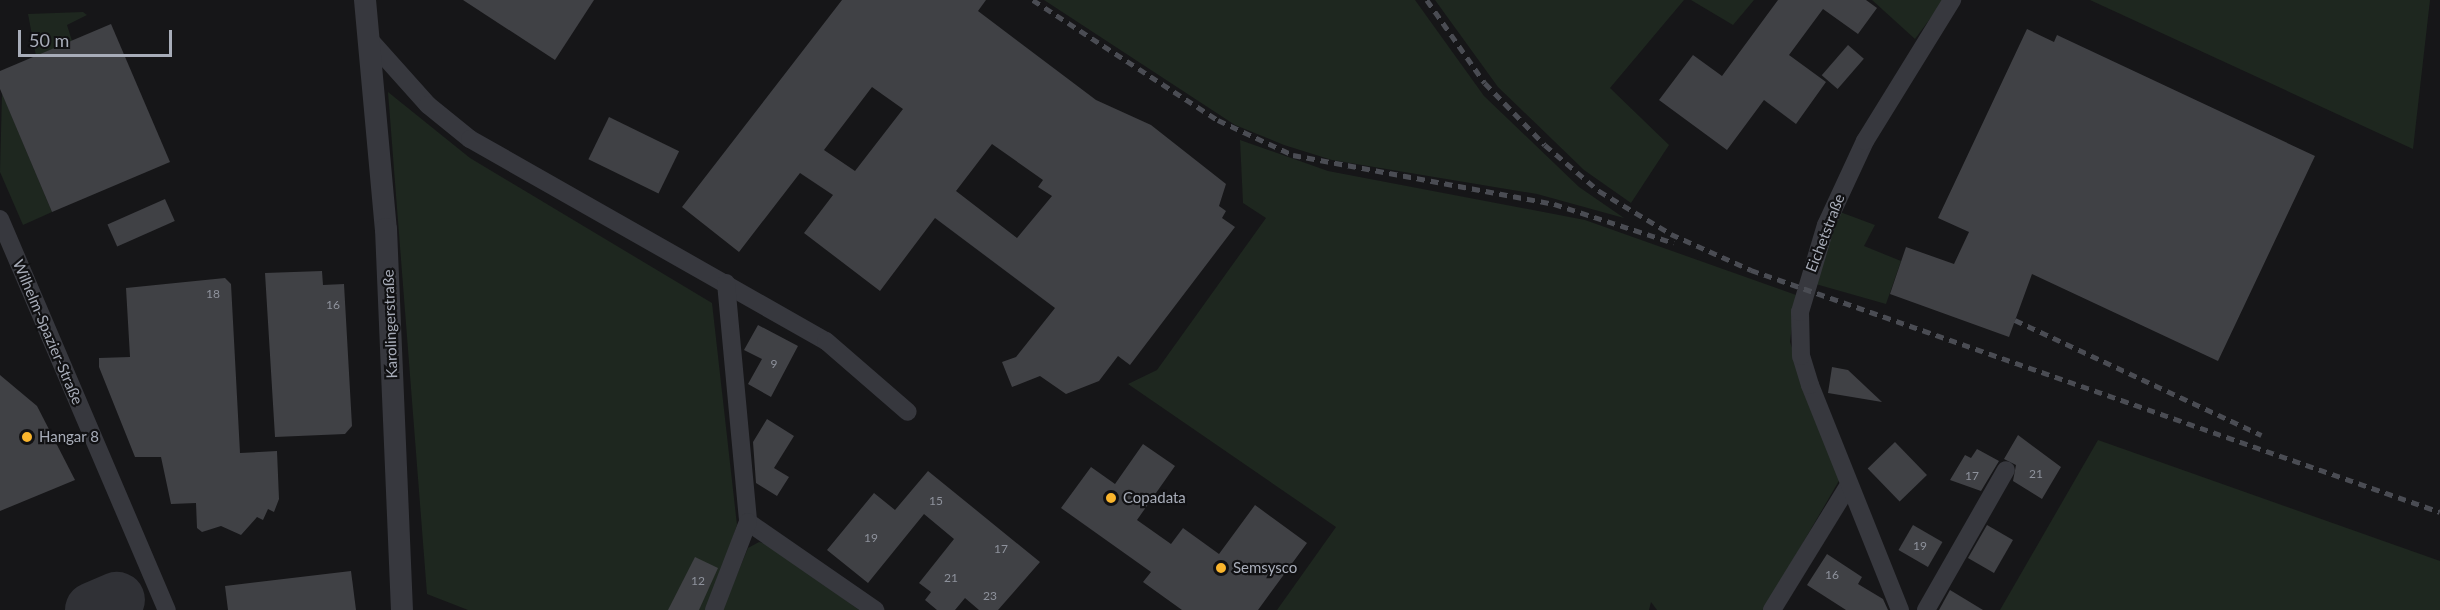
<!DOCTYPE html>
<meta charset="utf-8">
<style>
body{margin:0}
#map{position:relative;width:2440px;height:610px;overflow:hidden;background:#161618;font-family:Lato,sans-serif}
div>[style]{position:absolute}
.green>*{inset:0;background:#1e271f}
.taxiway>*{height:56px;margin:-28px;padding:0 28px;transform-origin:28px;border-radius:28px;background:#303136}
.building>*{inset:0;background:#404145;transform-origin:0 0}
.minor>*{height:18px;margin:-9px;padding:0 9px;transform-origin:9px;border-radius:9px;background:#37383e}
.tertiary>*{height:22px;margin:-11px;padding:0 11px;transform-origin:11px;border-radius:11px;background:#37383e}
.rail>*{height:4.5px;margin-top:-2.25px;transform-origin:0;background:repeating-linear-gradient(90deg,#4a4c53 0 8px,transparent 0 14px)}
.dots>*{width:16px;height:16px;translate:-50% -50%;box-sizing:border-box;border:3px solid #111113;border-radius:50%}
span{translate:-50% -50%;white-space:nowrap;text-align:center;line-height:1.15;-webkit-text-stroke:4.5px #111113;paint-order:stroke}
.number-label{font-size:12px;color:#8e929c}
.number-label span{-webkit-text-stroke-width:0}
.street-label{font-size:15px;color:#a8adb9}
.poi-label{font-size:15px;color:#a8adb9}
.left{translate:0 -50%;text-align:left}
.scale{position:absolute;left:18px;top:30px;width:154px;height:27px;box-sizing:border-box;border:3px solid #a8adb9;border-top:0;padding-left:8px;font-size:18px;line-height:21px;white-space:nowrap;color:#a8adb9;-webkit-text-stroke:4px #111113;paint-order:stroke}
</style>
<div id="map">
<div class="green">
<div style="clip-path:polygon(1044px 0,1415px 0,1484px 96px,1579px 187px,1624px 218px,1537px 194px,1332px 160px,1284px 145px,1235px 125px)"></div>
<div style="clip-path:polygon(1435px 0,1684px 0,1610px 88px,1669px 145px,1631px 203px,1584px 170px,1498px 87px)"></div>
<div style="clip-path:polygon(1691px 0,1754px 0,1733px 25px)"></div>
<div style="clip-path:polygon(1872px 0,1944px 0,1915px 39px)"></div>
<div style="clip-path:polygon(2090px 0,2430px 0,2413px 149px)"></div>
<div style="clip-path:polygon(83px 12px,87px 15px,67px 25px,72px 41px,36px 56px,28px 14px)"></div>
<div style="clip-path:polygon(388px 92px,470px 158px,712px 303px,737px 525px,708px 610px,468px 610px,427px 594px)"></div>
<div style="clip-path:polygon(2px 93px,52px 212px,23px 225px,0 172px)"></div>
<div style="clip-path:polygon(1240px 140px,1328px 171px,1585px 220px,1796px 295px,1790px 342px,1840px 479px,1764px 610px,1657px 610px,1651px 602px,1649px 610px,1277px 610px,1336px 527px,1128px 384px,1157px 370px,1266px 218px,1243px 203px)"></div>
<div style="clip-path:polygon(1840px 212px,1875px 225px,1864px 246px,1901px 261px,1886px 304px,1812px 283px)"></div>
<div style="clip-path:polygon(2098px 440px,2440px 561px,2440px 610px,2000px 610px)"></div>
<div style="clip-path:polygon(759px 542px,771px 545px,859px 610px,722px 610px,748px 548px)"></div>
</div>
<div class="taxiway">
<div style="left:93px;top:610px;width:26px;rotate:-23deg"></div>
</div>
<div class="building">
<div style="clip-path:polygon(463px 0,594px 0,555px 60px)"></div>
<div style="clip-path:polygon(evenodd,842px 0,986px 0,978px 11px,1096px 100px,1151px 125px,1226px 184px,1219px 206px,1226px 211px,1222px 218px,1235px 227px,1130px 365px,1118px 356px,1099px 381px,1066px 394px,1040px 376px,1012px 387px,1002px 362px,1016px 357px,1055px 308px,935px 218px,880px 291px,804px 233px,833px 195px,800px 173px,739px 252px,682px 207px,842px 0,872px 87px,903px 109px,855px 171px,824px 150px,872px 87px,842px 0,992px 144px,1043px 180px,1038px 187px,1052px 196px,1017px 238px,956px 191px,992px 144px)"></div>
<div style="clip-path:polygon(1778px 0,1866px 0,1877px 8px,1858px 34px,1823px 9px,1789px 55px,1826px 82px,1796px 124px,1764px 100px,1727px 150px,1659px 100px,1693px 55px,1722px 76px)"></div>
<div style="clip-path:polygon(111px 24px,170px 162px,52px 212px,0 89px,0 71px)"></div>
<div style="clip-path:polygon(2027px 29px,2054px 42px,2057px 35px,2315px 156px,2218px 361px,2032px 274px,2009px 337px,1890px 294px,1906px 247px,1954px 264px,1969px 232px,1938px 218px)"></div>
<div style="left:1848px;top:45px;width:21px;height:40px;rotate:41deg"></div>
<div style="left:609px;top:117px;width:78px;height:47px;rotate:26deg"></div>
<div style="left:165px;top:199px;width:24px;height:63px;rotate:66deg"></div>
<div style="clip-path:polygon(322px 271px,323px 285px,344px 284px,352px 426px,345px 434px,275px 437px,265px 273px)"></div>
<div style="clip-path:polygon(225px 278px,231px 284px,240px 453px,277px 451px,279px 499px,274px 512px,268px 509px,263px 520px,257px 517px,241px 535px,221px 526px,202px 532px,197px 528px,196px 503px,171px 504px,161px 457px,135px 457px,99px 367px,99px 358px,130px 357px,126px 288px)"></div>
<div style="clip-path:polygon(758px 325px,798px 346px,771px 397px,748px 384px,762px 359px,744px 350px)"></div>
<div style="clip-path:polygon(1832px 367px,1848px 370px,1882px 402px,1828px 393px)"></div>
<div style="clip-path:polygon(0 375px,37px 406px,75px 480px,0 511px)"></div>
<div style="clip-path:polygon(767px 419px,794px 436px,774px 468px,789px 477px,777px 496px,756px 483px,753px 442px)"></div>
<div style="clip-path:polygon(2018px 435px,2061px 467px,2042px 499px,2013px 481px,2016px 465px,2004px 459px)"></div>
<div style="left:1895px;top:442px;width:46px;height:38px;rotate:46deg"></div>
<div style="clip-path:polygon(1143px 444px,1175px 466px,1137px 520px,1171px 544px,1183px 528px,1219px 554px,1255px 505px,1307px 543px,1258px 610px,1182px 610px,1143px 582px,1151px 572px,1061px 508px,1091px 467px,1115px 484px)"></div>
<div style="clip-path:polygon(1977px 449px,1999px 461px,1981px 491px,1950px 480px,1965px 455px,1971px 458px)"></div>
<div style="clip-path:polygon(928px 471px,1040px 562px,998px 610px,979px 610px,965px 598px,955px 610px,937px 610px,925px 600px,931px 592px,919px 583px,954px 539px,924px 514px,868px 583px,827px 550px,874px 493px,895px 510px)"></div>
<div style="left:1913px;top:525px;width:34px;height:29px;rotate:30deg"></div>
<div style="left:1987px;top:525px;width:30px;height:38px;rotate:30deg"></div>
<div style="clip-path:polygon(1827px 554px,1862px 577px,1858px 584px,1883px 599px,1888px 610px,1846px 610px,1807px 585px)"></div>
<div style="clip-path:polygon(695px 557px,718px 568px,699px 610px,668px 610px)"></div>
<div style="clip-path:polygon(351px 571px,356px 610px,228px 610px,225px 586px)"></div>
<div style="clip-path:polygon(1950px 590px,1983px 610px,1939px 610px)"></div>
</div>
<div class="minor">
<div style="left:368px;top:38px;width:90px;rotate:48.2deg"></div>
<div style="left:428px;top:105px;width:54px;rotate:39deg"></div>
<div style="left:470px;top:139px;width:409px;rotate:29.6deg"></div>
<div style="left:826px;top:341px;width:108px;rotate:40.9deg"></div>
<div style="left:0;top:219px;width:425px;rotate:66.9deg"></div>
<div style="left:726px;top:283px;width:240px;rotate:84.7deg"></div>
<div style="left:748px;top:522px;width:155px;rotate:34.7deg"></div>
<div style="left:714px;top:610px;width:94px;rotate:-68.9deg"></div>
<div style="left:1772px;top:610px;width:147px;rotate:-58.4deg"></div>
<div style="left:1900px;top:610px;width:242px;rotate:-111.8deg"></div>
<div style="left:1810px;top:385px;width:30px;rotate:-107deg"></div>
<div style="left:1801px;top:356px;width:44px;rotate:-91.3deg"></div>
<div style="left:1800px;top:312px;width:91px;rotate:-73.4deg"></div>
<div style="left:1826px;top:225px;width:93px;rotate:-65.1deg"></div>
<div style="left:1865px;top:141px;width:166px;rotate:-58.3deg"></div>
<div style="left:1926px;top:610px;width:161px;rotate:-60.3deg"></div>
</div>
<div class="tertiary">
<div style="left:365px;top:0;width:230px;rotate:84.8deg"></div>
<div style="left:386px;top:229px;width:381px;rotate:87.6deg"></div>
</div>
<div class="rail">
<div style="left:1033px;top:0;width:221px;rotate:33deg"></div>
<div style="left:1218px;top:120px;width:83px;rotate:25deg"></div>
<div style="left:1293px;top:155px;width:266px;rotate:10.6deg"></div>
<div style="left:1554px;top:204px;width:126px;rotate:18deg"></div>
<div style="left:1427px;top:0;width:101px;rotate:55.1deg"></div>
<div style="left:1485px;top:83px;width:86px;rotate:45.9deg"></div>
<div style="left:1545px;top:145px;width:71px;rotate:40.4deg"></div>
<div style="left:1599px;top:191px;width:84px;rotate:30.8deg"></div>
<div style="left:1671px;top:234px;width:88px;rotate:24.2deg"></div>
<div style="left:1751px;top:270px;width:730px;rotate:19.35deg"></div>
<div style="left:2015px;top:320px;width:272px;rotate:25deg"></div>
</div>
<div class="dots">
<div style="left:27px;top:437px;background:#fab52d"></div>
<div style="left:1111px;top:498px;background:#fab52d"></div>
<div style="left:1221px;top:568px;background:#fab52d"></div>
</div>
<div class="number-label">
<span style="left:213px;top:294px">18</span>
<span style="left:333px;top:305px">16</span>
<span style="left:774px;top:364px">9</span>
<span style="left:2036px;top:474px">21</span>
<span style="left:1972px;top:476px">17</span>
<span style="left:936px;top:501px">15</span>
<span style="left:871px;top:538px">19</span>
<span style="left:1920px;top:546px">19</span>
<span style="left:1001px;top:549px">17</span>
<span style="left:1832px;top:575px">16</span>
<span style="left:951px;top:578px">21</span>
<span style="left:698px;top:581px">12</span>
<span style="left:990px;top:596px">23</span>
</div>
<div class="street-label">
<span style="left:1825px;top:233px;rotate:-69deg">Eichetstraße</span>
<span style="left:390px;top:324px;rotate:-92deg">Karolingerstraße</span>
<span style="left:48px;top:332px;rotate:67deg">Wilhelm-Spazier-Straße</span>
</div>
<div class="poi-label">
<span class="left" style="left:39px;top:437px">Hangar 8</span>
<span class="left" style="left:1123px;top:498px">Copadata</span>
<span class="left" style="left:1233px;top:568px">Semsysco</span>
</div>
<div class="scale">50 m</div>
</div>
